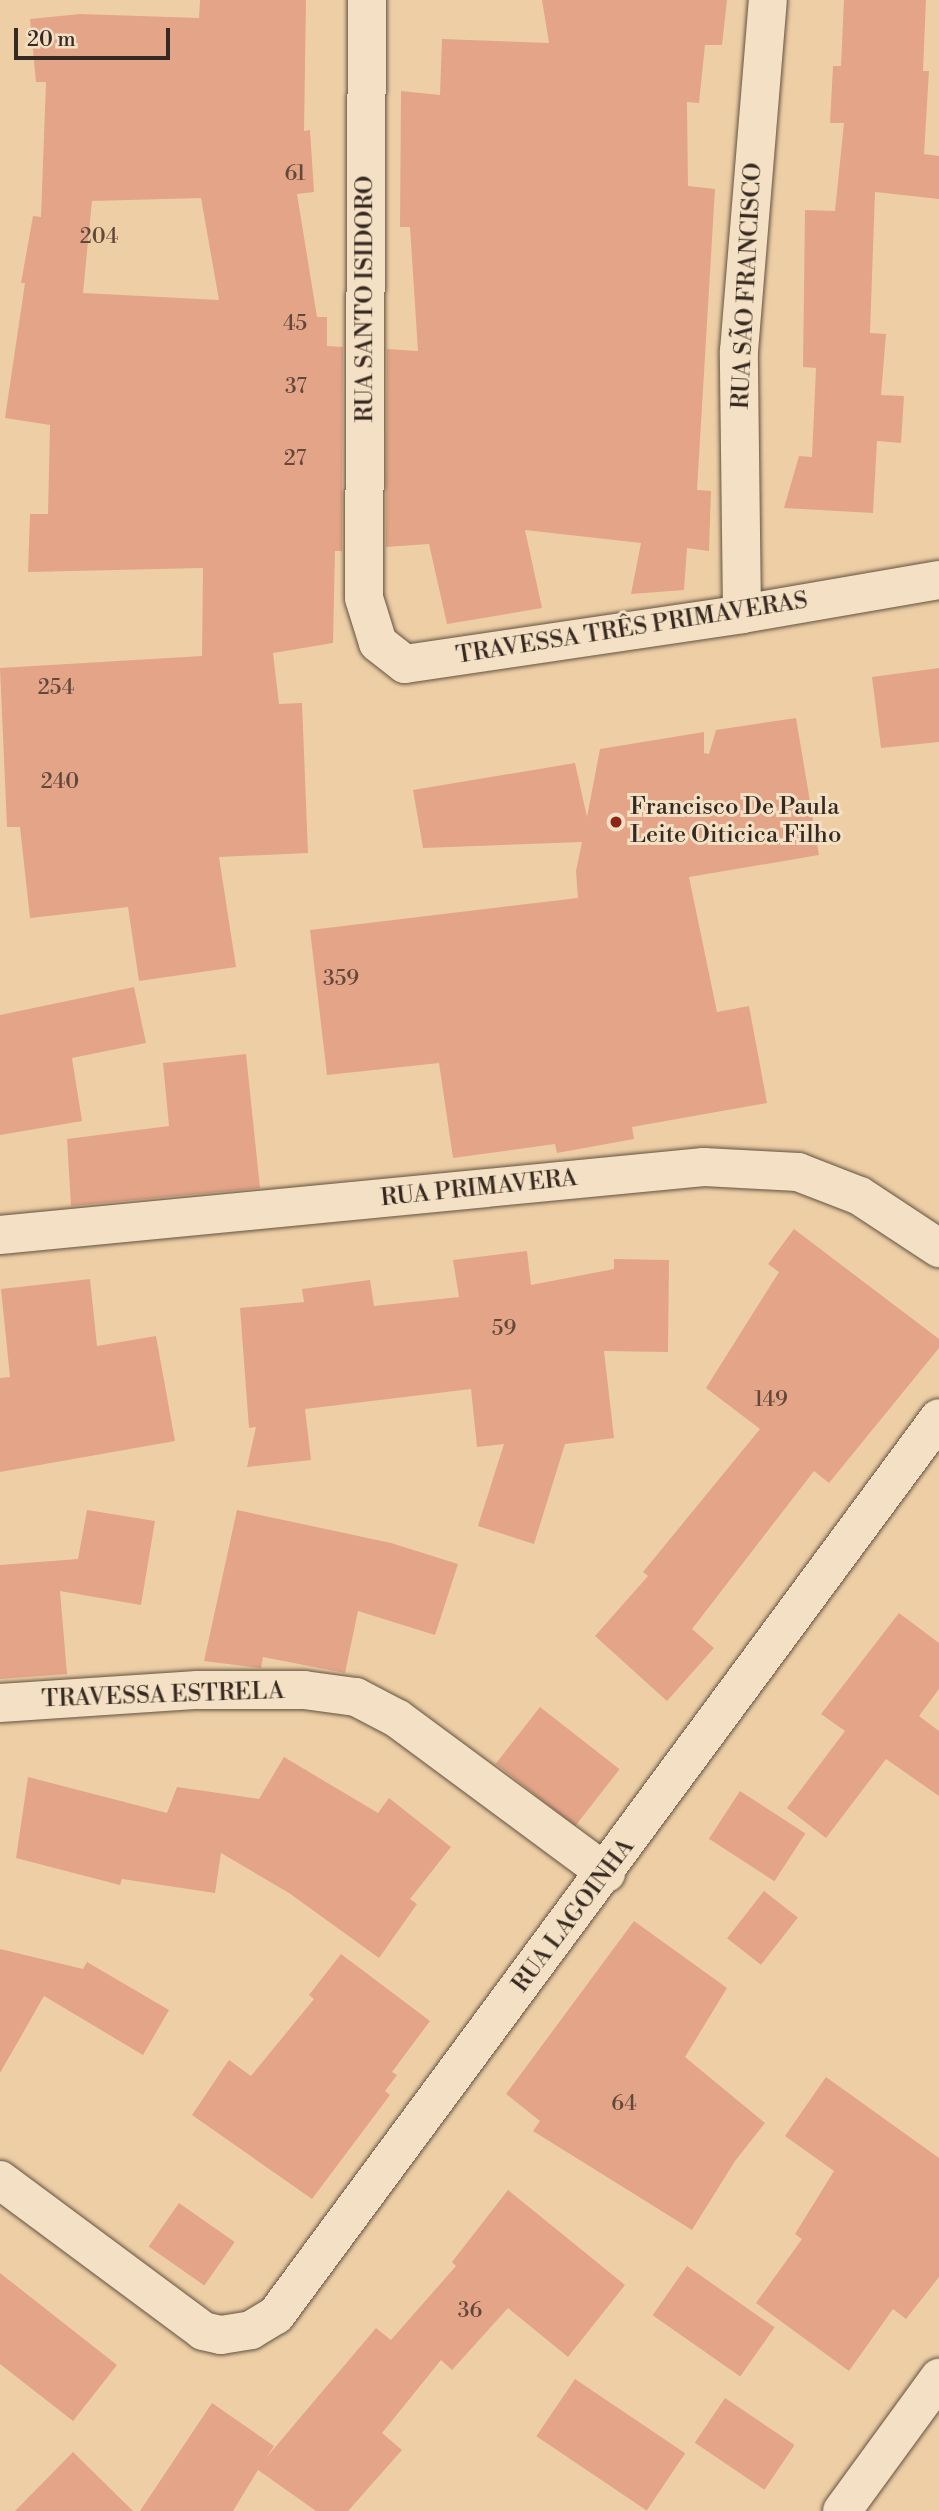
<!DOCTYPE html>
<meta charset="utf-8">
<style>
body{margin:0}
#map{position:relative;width:939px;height:2511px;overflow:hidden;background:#eecfa5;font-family:"Libre Bodoni",serif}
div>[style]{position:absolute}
.building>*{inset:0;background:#e4a488;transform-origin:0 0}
.roads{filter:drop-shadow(0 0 2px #635242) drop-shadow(0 0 2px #635242)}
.street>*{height:38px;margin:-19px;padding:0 19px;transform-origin:19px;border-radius:19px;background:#f4e0c4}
.dots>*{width:19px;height:19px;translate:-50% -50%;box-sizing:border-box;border:4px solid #f4e0c4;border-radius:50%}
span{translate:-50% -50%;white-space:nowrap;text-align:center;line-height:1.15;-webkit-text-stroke:6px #f4e0c4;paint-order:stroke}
.number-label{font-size:21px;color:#61483b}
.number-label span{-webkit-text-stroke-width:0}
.street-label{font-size:24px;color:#352921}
.poi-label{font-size:24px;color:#352921}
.left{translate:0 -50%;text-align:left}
.scale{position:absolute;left:14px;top:28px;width:156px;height:32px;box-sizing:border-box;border:4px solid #352921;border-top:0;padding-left:9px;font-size:21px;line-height:24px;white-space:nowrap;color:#352921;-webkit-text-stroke:5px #f4e0c4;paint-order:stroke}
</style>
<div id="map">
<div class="building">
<div style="clip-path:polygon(evenodd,200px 0,306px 0,304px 131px,310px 130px,314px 192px,297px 194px,317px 317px,327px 317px,327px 346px,343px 347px,342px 551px,335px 551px,333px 643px,273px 653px,279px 704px,302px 703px,308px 853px,219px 857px,236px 967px,139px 981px,128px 907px,30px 918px,20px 827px,7px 827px,0 668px,202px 656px,203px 568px,28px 572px,30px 514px,48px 514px,50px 425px,5px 418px,25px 283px,21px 283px,33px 216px,41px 217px,46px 82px,36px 82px,30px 19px,80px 14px,199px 18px,200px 0,201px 198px,219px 300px,83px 293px,92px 201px,201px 198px)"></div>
<div style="clip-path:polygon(542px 0,727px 0,722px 45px,705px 45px,699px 103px,687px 102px,688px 186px,715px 189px,697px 490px,711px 491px,709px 551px,687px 548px,684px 590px,631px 594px,641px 543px,525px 530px,542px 608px,447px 624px,429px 544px,386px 547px,387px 349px,418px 351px,410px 227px,400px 227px,401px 91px,440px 95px,442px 39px,549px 43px)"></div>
<div style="clip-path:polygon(844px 0,926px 0,923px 71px,929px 71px,924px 154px,939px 156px,939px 199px,875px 192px,870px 333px,886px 334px,881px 395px,904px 396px,901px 443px,877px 441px,873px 513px,784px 508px,799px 456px,812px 457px,816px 368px,803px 367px,805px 210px,835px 211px,844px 123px,830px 123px,833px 66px,841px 66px)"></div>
<div style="clip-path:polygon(939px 668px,939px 742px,881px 748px,872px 677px)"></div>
<div style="clip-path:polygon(796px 718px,819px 855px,689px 877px,717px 1012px,749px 1006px,767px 1103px,632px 1127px,634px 1139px,557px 1153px,555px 1144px,453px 1158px,439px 1063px,327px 1075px,310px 930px,578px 898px,576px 871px,582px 842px,423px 848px,413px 790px,575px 763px,587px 817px,600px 749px,704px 732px,704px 753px,709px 754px,716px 730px)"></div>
<div style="clip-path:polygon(134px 987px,146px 1043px,72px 1058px,82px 1121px,0 1135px,0 1015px)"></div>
<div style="clip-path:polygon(246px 1054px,260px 1188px,71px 1206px,67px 1139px,169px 1126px,163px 1063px)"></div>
<div style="clip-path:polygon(794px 1229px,939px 1339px,939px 1348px,829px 1483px,814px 1471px,692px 1629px,714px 1648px,667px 1701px,595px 1636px,648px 1576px,643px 1572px,760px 1429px,706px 1388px,779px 1272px,768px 1264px)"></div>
<div style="clip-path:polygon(527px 1251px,531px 1285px,614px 1269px,614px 1259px,669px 1260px,668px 1352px,604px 1351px,614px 1438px,565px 1444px,534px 1544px,478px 1526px,504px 1444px,477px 1447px,471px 1389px,305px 1409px,311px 1460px,247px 1467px,256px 1427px,249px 1428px,240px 1308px,304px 1302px,302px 1289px,370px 1280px,374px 1306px,459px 1297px,453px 1260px)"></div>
<div style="clip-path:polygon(90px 1279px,97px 1346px,156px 1336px,175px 1441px,0 1472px,0 1378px,10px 1377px,1px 1289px)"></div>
<div style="clip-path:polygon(87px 1510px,155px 1521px,141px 1605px,60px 1591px,67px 1674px,0 1679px,0 1565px,78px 1559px)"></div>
<div style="clip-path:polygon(237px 1510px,391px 1543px,458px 1564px,435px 1635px,358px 1611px,345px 1673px,263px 1657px,261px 1668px,204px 1661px)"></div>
<div style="clip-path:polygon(899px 1613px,939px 1643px,939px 1689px,919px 1716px,939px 1731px,939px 1796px,886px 1759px,826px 1838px,787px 1808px,845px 1731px,821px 1714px)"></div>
<div style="left:540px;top:1707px;width:101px;height:72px;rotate:38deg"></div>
<div style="clip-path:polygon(284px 1757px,378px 1813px,389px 1798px,451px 1847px,410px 1899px,417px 1904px,379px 1958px,289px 1893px,221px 1853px,215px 1893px,122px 1879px,120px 1885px,16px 1858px,28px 1777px,167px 1813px,177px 1787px,259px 1799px)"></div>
<div style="left:740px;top:1791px;width:78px;height:57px;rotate:33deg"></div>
<div style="left:764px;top:1891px;width:43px;height:60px;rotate:38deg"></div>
<div style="clip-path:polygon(634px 1921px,727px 1988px,685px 2057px,765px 2123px,735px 2161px,692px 2230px,533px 2131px,540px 2121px,506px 2094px)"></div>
<div style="clip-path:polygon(0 1949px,83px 1969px,87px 1962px,169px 2010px,143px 2055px,44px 1996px,0 2073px)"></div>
<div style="clip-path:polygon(341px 1954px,430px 2021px,392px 2072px,397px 2075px,385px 2091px,390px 2095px,312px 2199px,192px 2115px,229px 2060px,251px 2076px,314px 1999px,309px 1995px)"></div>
<div style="clip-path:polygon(826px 2077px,939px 2158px,939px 2277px,906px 2319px,893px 2309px,849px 2371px,756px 2303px,802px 2239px,795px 2234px,834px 2171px,785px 2136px)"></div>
<div style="clip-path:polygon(508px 2190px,625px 2285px,568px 2357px,508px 2308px,452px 2370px,441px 2360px,382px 2433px,402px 2450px,348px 2511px,316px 2511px,258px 2470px,233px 2511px,140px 2511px,212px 2403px,274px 2446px,266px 2458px,376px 2328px,391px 2340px,456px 2266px,452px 2262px)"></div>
<div style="left:179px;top:2203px;width:68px;height:53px;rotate:35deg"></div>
<div style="left:687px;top:2266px;width:107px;height:60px;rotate:35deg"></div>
<div style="clip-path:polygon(0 2273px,117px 2365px,73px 2421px,0 2364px)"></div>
<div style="left:575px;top:2379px;width:133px;height:69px;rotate:34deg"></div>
<div style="left:725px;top:2398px;width:84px;height:54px;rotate:34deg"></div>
<div style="clip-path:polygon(73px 2452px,133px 2511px,15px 2511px)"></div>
</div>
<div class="roads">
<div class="street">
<div style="left:367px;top:0;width:598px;rotate:90.29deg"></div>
<div style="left:364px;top:598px;width:47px;rotate:72.7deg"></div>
<div style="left:378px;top:643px;width:34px;rotate:38deg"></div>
<div style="left:405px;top:664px;width:341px;rotate:-8.4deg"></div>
<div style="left:742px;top:614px;width:200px;rotate:-9.8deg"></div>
<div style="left:742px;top:614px;width:263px;rotate:-90.7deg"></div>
<div style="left:739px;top:351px;width:352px;rotate:-85.3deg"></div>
<div style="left:0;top:1235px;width:707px;rotate:-5.52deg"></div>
<div style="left:704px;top:1167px;width:94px;rotate:3deg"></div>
<div style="left:798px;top:1172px;width:66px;rotate:21.2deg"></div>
<div style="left:860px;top:1196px;width:95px;rotate:33.4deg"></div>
<div style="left:0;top:1703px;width:198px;rotate:-3.8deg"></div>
<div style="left:198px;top:1690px;width:106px"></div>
<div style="left:304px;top:1690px;width:52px;rotate:7.7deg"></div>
<div style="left:356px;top:1697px;width:47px;rotate:27.6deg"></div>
<div style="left:398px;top:1719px;width:259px;rotate:36.5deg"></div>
<div style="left:0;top:2180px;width:253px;rotate:36.6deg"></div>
<div style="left:203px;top:2331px;width:18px;rotate:13deg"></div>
<div style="left:221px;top:2335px;width:30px;rotate:-9deg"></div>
<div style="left:251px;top:2330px;width:29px;rotate:-31deg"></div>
<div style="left:276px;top:2315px;width:1115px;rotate:-53.53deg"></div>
<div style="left:842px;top:2511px;width:165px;rotate:-53.9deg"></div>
</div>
</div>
<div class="dots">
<div style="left:616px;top:822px;background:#8f2418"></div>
</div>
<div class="number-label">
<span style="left:295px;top:174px">61</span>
<span style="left:99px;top:237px">204</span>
<span style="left:295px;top:324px">45</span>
<span style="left:296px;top:387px">37</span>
<span style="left:295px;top:459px">27</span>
<span style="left:56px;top:688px">254</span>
<span style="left:60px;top:782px">240</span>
<span style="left:341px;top:979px">359</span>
<span style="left:504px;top:1329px">59</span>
<span style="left:771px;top:1400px">149</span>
<span style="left:624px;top:2104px">64</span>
<span style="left:470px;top:2311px">36</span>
</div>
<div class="street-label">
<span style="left:748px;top:286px;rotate:-87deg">RUA SÃO FRANCISCO</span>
<span style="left:366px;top:299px;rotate:-90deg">RUA SANTO ISIDORO</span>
<span style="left:632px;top:629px;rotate:-9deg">TRAVESSA TRÊS PRIMAVERAS</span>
<span style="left:479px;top:1189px;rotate:-6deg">RUA PRIMAVERA</span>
<span style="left:163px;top:1696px;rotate:-2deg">TRAVESSA ESTRELA</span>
<span style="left:574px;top:1916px;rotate:-53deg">RUA LAGOINHA</span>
</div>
<div class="poi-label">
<span class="left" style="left:630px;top:822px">Francisco De Paula<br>Leite Oiticica Filho</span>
</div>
<div class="scale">20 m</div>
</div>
